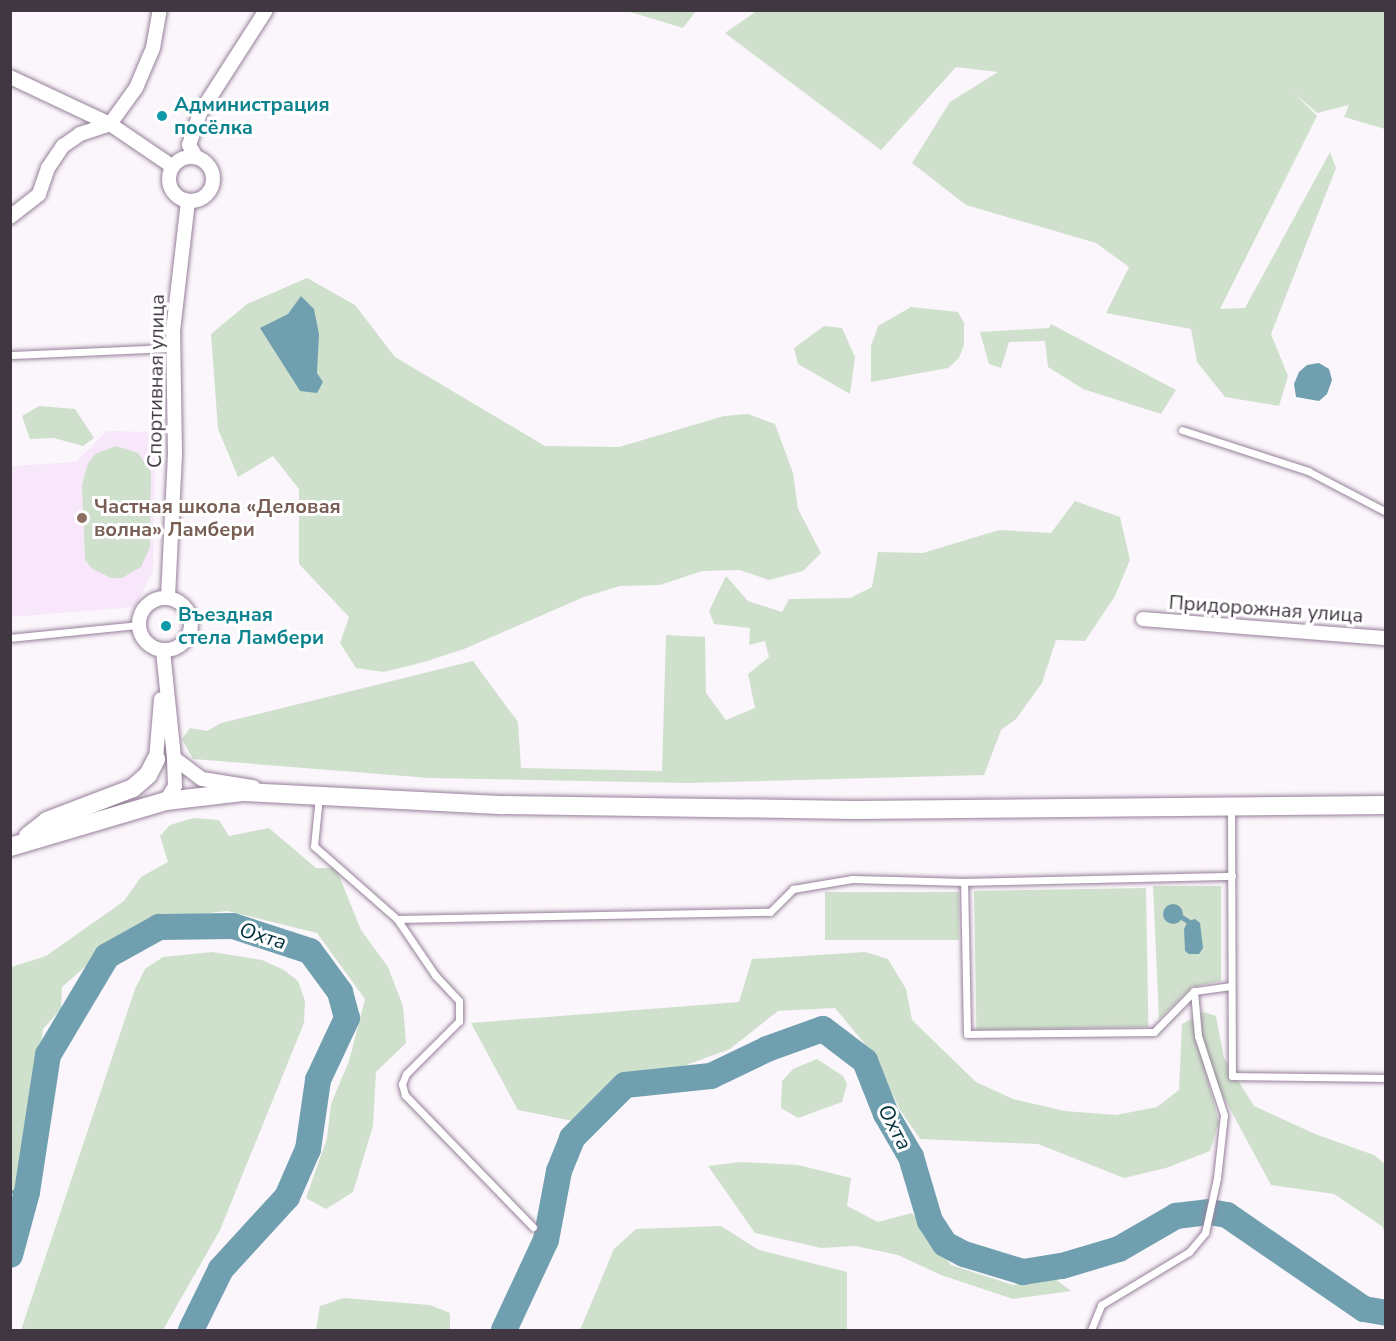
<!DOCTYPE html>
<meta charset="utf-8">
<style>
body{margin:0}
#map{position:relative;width:1396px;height:1341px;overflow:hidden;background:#fbf6fb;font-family:"Nunito Sans",sans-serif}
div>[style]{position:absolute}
.built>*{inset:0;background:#f8e6fb}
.green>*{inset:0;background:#cfe1cc;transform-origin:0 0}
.water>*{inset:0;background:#70a0af}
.round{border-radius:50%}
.stream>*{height:4.5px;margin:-2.25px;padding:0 2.25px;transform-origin:2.25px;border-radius:2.25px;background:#70a0af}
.river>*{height:26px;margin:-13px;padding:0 13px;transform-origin:13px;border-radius:13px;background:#70a0af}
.roads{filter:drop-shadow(0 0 2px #96809a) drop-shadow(0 0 2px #96809a)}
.lane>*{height:7px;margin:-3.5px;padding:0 3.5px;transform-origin:3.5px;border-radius:3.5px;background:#fff}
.street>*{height:14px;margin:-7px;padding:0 7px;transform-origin:7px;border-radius:7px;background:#fff}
.street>.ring{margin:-7px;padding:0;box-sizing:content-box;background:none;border:14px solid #fff;border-radius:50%}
.secondary>*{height:18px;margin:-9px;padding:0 9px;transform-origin:9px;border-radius:9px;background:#fff}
.dots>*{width:16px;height:16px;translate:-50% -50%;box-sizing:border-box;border:3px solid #fff;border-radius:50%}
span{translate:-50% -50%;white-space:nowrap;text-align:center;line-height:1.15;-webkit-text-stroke:6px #fff;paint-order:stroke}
.culture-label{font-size:20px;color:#0d838f;font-weight:700}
.left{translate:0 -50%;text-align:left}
.street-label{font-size:20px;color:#403742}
.education-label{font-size:20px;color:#785e54;font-weight:700}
.water-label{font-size:21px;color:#01313c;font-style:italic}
.frame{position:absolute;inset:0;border:12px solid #403742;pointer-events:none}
</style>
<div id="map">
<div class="built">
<div style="clip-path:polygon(107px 431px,156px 432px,153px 571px,135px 607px,11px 617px,11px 466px,76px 462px)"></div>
</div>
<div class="green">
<div style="clip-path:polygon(758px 10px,1385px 11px,1385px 129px,1344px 117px,1349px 105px,1317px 113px,1293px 92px,1317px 116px,1220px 309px,1245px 308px,1330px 152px,1336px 168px,1271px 334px,1288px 376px,1279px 406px,1225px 397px,1197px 362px,1191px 329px,1106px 313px,1129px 267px,1096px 243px,966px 205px,912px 163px,950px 102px,998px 72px,956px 67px,881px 150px,725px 33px)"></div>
<div style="clip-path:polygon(627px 11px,696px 11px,683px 28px)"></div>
<div style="clip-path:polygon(307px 278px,355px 305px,395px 357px,545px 446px,619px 447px,724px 416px,748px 414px,775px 424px,793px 473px,798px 509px,821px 553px,803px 571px,769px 580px,739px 570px,702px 571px,660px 585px,620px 586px,584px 597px,464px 649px,424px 662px,384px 672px,356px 668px,340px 643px,349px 617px,299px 564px,299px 489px,273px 456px,238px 477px,218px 429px,211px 334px,247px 304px)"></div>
<div style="clip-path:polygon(911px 307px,958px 312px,964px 323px,964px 345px,959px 358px,948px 368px,871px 382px,871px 346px,878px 326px)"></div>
<div style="clip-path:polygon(1051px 324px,1176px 390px,1161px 414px,1083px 389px,1048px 367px,1045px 341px,1009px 342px,1001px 368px,989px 364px,980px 332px,1049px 328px)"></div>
<div style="clip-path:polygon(824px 326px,842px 328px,855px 357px,850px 394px,798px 364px,794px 348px)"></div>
<div style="clip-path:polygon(39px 406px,75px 409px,94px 438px,83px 446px,54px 438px,30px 439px,22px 416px)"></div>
<div style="clip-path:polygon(116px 446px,138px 453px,151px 472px,150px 547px,141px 567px,122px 578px,111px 578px,91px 568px,85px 559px,82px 485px,88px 463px,95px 454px)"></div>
<div style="clip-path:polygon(1075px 501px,1120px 517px,1130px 560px,1115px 596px,1085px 641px,1056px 640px,1042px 683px,1016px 719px,1001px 730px,984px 775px,686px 783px,429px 778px,193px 759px,182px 739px,190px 728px,207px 731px,221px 723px,473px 661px,518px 722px,521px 768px,662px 771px,666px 635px,705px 637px,706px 693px,726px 720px,755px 708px,748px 674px,769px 657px,765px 641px,749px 645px,750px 628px,714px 624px,709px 611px,726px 576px,748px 601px,782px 612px,789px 599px,850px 598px,872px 587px,878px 552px,923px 553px,999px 530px,1051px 533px)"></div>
<div style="clip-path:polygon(193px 818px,219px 820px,229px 836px,269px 828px,316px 868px,336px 868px,361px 930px,388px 967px,403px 1006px,406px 1043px,376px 1072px,373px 1126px,353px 1192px,326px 1209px,306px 1198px,327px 1138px,331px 1104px,349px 1061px,365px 999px,317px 933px,227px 911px,157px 919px,110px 945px,62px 987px,61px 1009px,43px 1029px,26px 1179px,11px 1240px,11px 967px,46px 956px,124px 901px,141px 877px,168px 862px,160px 836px,170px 825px)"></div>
<div style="clip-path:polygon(1153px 886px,1221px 886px,1221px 981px,1192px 987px,1159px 1019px)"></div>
<div style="left:1146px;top:888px;width:139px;height:172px;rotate:89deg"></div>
<div style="left:959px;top:892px;width:48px;height:134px;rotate:90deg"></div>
<div style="clip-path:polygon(212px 952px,262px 960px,284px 970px,298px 981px,305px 1001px,304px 1023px,220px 1230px,163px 1330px,21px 1330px,135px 989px,145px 969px,163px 957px)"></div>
<div style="clip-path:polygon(865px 952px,888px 959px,906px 989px,912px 1020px,976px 1082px,1013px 1099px,1065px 1111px,1116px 1115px,1157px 1107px,1179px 1090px,1182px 1024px,1204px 1012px,1216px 1016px,1224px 1058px,1254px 1106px,1315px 1134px,1374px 1155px,1385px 1164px,1385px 1237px,1383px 1227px,1334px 1194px,1271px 1185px,1202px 1057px,1219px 1122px,1210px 1151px,1166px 1168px,1124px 1178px,1038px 1144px,920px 1139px,900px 1110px,874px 1055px,835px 1008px,778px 1011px,730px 1049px,681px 1067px,623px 1077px,578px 1122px,518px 1110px,471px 1023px,739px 1002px,752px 959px)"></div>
<div style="clip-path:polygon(817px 1059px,843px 1076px,847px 1084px,842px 1102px,798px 1118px,781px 1108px,782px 1081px,793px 1069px)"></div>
<div style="clip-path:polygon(741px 1162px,798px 1165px,851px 1178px,847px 1206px,878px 1222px,912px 1213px,951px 1265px,1013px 1285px,1055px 1279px,1071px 1291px,1013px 1299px,941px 1275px,898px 1255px,855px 1246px,821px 1248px,755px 1233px,708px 1166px)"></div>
<div style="clip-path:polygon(721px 1226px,759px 1250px,847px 1272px,847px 1330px,580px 1330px,614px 1249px,636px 1229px)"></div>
<div style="clip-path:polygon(344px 1298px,430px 1305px,450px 1313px,450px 1330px,316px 1330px,320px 1306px)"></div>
</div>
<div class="water">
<div style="clip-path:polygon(301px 296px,314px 309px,319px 334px,317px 373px,323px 382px,317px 393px,300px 391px,260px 328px,288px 314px)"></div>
<div style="clip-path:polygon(1319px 363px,1329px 369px,1332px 380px,1327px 394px,1319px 401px,1296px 397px,1294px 384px,1299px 372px,1307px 365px)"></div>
<div class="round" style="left:1163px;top:904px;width:20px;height:20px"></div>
<div style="clip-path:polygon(1195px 919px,1200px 923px,1203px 948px,1199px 954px,1189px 954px,1185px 951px,1184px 929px,1188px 921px)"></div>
</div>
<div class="stream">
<div style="left:1182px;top:917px;width:7px;rotate:34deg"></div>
<div style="left:10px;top:1192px;width:17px"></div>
</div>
<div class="river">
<div style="left:10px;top:1255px;width:65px;rotate:-74.9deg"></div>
<div style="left:27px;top:1192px;width:139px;rotate:-81.3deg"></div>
<div style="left:48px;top:1055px;width:115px;rotate:-59.2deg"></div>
<div style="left:107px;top:956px;width:60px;rotate:-29.1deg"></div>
<div style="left:159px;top:927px;width:74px;rotate:-0.8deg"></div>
<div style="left:233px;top:926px;width:81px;rotate:18deg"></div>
<div style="left:310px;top:951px;width:51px;rotate:53.8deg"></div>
<div style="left:340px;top:992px;width:27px;rotate:75deg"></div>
<div style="left:347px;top:1018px;width:68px;rotate:115.1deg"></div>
<div style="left:318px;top:1080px;width:70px;rotate:98.2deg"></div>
<div style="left:308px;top:1149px;width:52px;rotate:113.6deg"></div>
<div style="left:287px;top:1197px;width:98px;rotate:132.5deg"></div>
<div style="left:221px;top:1269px;width:68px;rotate:116.2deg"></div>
<div style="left:504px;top:1330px;width:99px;rotate:-65deg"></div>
<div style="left:546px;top:1240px;width:70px;rotate:-79.3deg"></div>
<div style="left:559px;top:1171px;width:35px;rotate:-68deg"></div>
<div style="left:572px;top:1138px;width:75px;rotate:-45deg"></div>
<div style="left:625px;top:1085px;width:86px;rotate:-6deg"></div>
<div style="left:711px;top:1076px;width:62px;rotate:-25.7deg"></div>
<div style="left:767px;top:1049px;width:59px;rotate:-19.7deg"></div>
<div style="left:823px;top:1029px;width:53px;rotate:37.3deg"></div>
<div style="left:865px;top:1061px;width:57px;rotate:68.4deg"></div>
<div style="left:886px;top:1114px;width:50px;rotate:59.8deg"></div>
<div style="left:911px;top:1157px;width:67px;rotate:73.5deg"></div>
<div style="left:930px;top:1221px;width:27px;rotate:57deg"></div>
<div style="left:945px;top:1244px;width:21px;rotate:28deg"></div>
<div style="left:964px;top:1254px;width:62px;rotate:17deg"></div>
<div style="left:1023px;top:1272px;width:39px;rotate:-9deg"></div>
<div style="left:1062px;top:1266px;width:59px;rotate:-16.6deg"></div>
<div style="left:1119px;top:1249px;width:66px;rotate:-30.1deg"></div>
<div style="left:1176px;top:1216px;width:34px;rotate:-7deg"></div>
<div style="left:1210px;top:1212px;width:17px;rotate:10deg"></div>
<div style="left:1227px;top:1215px;width:166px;rotate:34.5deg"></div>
<div style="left:1364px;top:1309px;width:22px;rotate:10deg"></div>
</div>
<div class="roads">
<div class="lane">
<div style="left:10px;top:355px;width:162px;rotate:-2.5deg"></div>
<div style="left:1182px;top:430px;width:133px;rotate:18deg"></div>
<div style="left:1308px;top:471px;width:88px;rotate:27.7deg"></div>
<div style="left:10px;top:638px;width:129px;rotate:-5.8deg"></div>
<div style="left:319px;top:796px;width:50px;rotate:95.7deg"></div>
<div style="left:314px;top:846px;width:111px;rotate:41.3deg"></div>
<div style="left:397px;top:919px;width:68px;rotate:55.8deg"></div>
<div style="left:435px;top:975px;width:35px;rotate:47deg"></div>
<div style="left:459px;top:1001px;width:20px;rotate:90deg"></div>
<div style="left:459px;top:1021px;width:75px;rotate:135deg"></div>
<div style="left:406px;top:1074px;width:11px;rotate:112deg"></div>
<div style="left:402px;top:1084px;width:11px;rotate:75deg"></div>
<div style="left:405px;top:1095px;width:184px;rotate:45.9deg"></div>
<div style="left:1231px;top:807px;width:269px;rotate:89.8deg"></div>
<div style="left:1232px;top:1076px;width:154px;rotate:0.7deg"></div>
<div style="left:397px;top:919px;width:373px;rotate:-1.1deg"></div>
<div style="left:770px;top:912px;width:33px;rotate:-45deg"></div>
<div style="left:793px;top:889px;width:60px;rotate:-9.6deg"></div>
<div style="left:852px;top:879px;width:112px;rotate:1.5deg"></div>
<div style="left:1231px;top:986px;width:37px;rotate:172deg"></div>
<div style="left:1194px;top:991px;width:57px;rotate:134.3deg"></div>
<div style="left:1154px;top:1032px;width:187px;rotate:179.4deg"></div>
<div style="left:967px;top:1034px;width:152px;rotate:-91.1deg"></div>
<div style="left:964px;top:882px;width:268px;rotate:-1.3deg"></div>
<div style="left:1091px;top:1330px;width:27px;rotate:-68deg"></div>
<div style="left:1101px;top:1305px;width:103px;rotate:-31.1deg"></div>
<div style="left:1189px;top:1252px;width:25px;rotate:-50deg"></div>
<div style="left:1205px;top:1233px;width:56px;rotate:-77.7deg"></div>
<div style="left:1217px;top:1178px;width:63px;rotate:-83.7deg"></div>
<div style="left:1224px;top:1115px;width:83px;rotate:-108.2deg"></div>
<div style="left:1198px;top:1036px;width:45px;rotate:-95.1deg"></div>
</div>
<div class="street">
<div style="left:10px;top:77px;width:110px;rotate:25.2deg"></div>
<div style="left:110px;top:124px;width:76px;rotate:34.3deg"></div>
<div class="ring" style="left:169px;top:157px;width:30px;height:30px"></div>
<div style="left:196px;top:157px;width:14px;rotate:-120deg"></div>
<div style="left:189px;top:145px;width:34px;rotate:-71deg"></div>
<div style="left:200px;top:113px;width:122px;rotate:-57.3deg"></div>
<div style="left:10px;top:217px;width:37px;rotate:-38deg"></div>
<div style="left:39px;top:194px;width:28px;rotate:-71deg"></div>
<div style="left:48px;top:168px;width:27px;rotate:-56deg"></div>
<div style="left:63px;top:146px;width:21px;rotate:-35deg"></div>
<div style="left:80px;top:134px;width:32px;rotate:-18deg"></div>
<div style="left:110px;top:124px;width:44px;rotate:-54.2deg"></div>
<div style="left:136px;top:88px;width:43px;rotate:-67deg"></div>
<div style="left:153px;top:48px;width:39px;rotate:-80deg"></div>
<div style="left:168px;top:597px;width:143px;rotate:-87.2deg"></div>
<div style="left:175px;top:454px;width:123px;rotate:-90.9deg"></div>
<div style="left:173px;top:331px;width:131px;rotate:-83.4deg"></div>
<div class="ring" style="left:139px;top:598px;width:38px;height:38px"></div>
<div style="left:1143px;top:619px;width:244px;rotate:4.5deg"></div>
<div style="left:163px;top:651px;width:108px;rotate:84.1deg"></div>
<div style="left:174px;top:758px;width:28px;rotate:88deg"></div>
<div style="left:175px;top:786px;width:17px;rotate:121deg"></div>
<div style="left:174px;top:758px;width:35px;rotate:37deg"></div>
<div style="left:202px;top:779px;width:52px;rotate:8.9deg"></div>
<div style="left:156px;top:759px;width:60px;rotate:-85.2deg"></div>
</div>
<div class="secondary">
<div style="left:28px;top:836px;width:24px;rotate:-38deg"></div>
<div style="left:47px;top:821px;width:92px;rotate:-21deg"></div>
<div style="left:133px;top:788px;width:20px;rotate:-41deg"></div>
<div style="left:148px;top:775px;width:18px;rotate:-63deg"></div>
<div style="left:10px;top:847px;width:163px;rotate:-16.4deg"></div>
<div style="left:166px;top:801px;width:79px;rotate:-6.6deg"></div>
<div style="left:244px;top:792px;width:260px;rotate:2.9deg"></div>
<div style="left:504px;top:805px;width:351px;rotate:0.8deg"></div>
<div style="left:855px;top:810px;width:531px;rotate:-0.54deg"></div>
</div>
</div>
<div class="dots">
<div style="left:162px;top:116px;background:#0f9aa8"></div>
<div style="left:82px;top:518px;background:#8d6e63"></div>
<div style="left:166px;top:626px;background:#0f9aa8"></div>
</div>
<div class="culture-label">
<span class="left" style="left:174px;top:116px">Администрация<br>посёлка</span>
<span class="left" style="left:178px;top:626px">Въездная<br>стела Ламбери</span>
</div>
<div class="street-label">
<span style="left:156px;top:381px;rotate:-89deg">Спортивная улица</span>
<span style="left:1266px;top:609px;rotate:4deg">Придорожная улица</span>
</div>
<div class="education-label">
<span class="left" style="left:94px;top:518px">Частная школа «Деловая<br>волна» Ламбери</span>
</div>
<div class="water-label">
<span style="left:263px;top:936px;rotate:17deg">Охта</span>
<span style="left:895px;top:1127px;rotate:62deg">Охта</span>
</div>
<div class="frame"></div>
</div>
